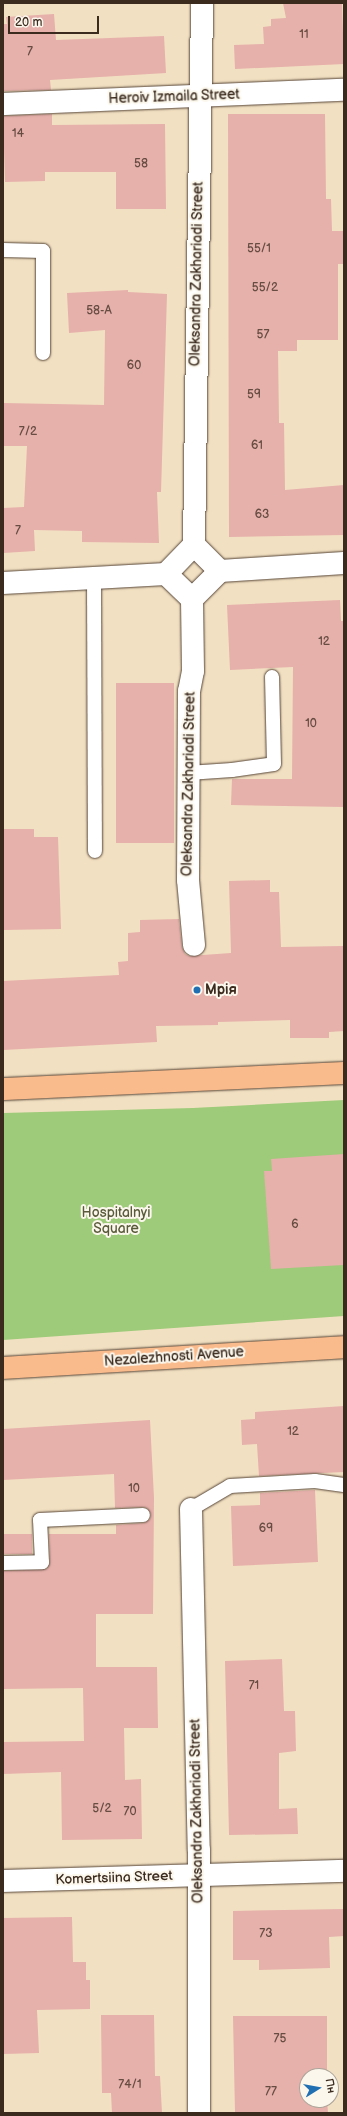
<!DOCTYPE html>
<meta charset="utf-8">
<style>
body{margin:0}
#map{position:relative;width:347px;height:2116px;overflow:hidden;background:#f2e0c2;font-family:"Balsamiq Sans",sans-serif}
div>[style]{position:absolute}
.green>*{inset:0;background:#9dcb79}
.building>*{inset:0;background:#e6b0ab;transform-origin:0 0}
.roads{filter:drop-shadow(0 0 1px #564537) drop-shadow(0 0 1px #564537)}
.service>*{height:14px;margin:-7px;padding:0 7px;transform-origin:7px;border-radius:7px;background:#fff}
.minor>*{height:22px;margin:-11px;padding:0 11px;transform-origin:11px;border-radius:11px;background:#fff}
.primary>*{height:22px;margin:-11px;padding:0 11px;transform-origin:11px;border-radius:11px;background:#fabb8c}
.dots>*{width:11px;height:11px;translate:-50% -50%;box-sizing:border-box;border:2px solid #fbf7ec;border-radius:50%}
span{translate:-50% -50%;white-space:nowrap;text-align:center;line-height:1.15;-webkit-text-stroke:4px #fbf7ec;paint-order:stroke}
.number-label{font-size:12px;color:#664c41}
.number-label span{-webkit-text-stroke-width:0}
.street-label{font-size:14px;color:#3b2a1e}
.poi-label{font-size:14px;color:#3b2a1e;font-weight:700}
.left{translate:0 -50%;text-align:left}
.park-label{font-size:14px;color:#585a39}
.frame{position:absolute;inset:0;border:4px solid #3b2a1e;pointer-events:none}
.north{position:absolute;left:299px;top:2068px;width:40px;height:40px;box-sizing:border-box;background:#fbf7ec;border:1px solid #aea59a;border-radius:50%;rotate:79deg;font-size:11px;font-weight:700;line-height:16px;text-align:center;color:#3b2a1e}
.north::after{content:'';display:block;margin:auto;width:14px;height:18px;background:#1f6fb2;clip-path:polygon(50% 0,100% 100%,50% 72%,0 100%)}
.scale{position:absolute;left:8px;top:16px;width:91px;height:18px;box-sizing:border-box;border:2px solid #3b2a1e;border-top:0;padding-left:5px;font-size:12px;line-height:14px;white-space:nowrap;color:#3b2a1e;-webkit-text-stroke:3px #fbf7ec;paint-order:stroke}
</style>
<div id="map">
<div class="green">
<div style="clip-path:polygon(344px 1100px,344px 1316px,3px 1340px,3px 1113px,193px 1108px)"></div>
</div>
<div class="building">
<div style="clip-path:polygon(283px 3px,342px 3px,344px 64px,235px 69px,234px 45px,264px 44px,263px 27px,271px 26px,271px 19px,286px 18px)"></div>
<div style="clip-path:polygon(54px 14px,56px 40px,164px 36px,166px 73px,50px 80px,51px 90px,3px 91px,3px 24px,7px 24px,6px 17px)"></div>
<div style="clip-path:polygon(52px 114px,52px 125px,165px 124px,166px 209px,116px 209px,116px 172px,45px 172px,45px 181px,5px 182px,3px 116px)"></div>
<div style="clip-path:polygon(228px 114px,325px 114px,326px 199px,331px 199px,332px 231px,344px 231px,344px 264px,338px 264px,338px 340px,297px 340px,297px 351px,278px 351px,279px 423px,284px 423px,285px 490px,344px 485px,344px 535px,229px 537px)"></div>
<div style="clip-path:polygon(128px 290px,128px 292px,167px 294px,161px 492px,157px 492px,159px 543px,82px 542px,82px 531px,34px 530px,35px 551px,3px 553px,3px 508px,24px 507px,27px 446px,3px 446px,3px 403px,104px 405px,105px 330px,69px 333px,67px 293px)"></div>
<div style="clip-path:polygon(340px 600px,341px 621px,344px 621px,344px 807px,231px 805px,232px 779px,292px 779px,293px 667px,230px 670px,227px 605px)"></div>
<div style="left:116px;top:683px;width:58px;height:160px"></div>
<div style="clip-path:polygon(3px 829px,34px 829px,34px 837px,58px 837px,61px 929px,3px 930px)"></div>
<div style="clip-path:polygon(270px 880px,270px 892px,279px 892px,281px 947px,344px 946px,344px 1031px,329px 1032px,329px 1038px,290px 1038px,290px 1020px,218px 1022px,218px 1025px,156px 1026px,157px 1042px,3px 1050px,3px 981px,119px 975px,118px 962px,128px 961px,128px 933px,140px 932px,140px 920px,179px 919px,182px 947px,185px 954px,189px 956px,231px 953px,229px 881px)"></div>
<div style="clip-path:polygon(344px 1154px,344px 1265px,271px 1269px,264px 1171px,272px 1171px,271px 1159px)"></div>
<div style="clip-path:polygon(344px 1406px,344px 1472px,259px 1476px,257px 1444px,242px 1445px,241px 1420px,255px 1419px,255px 1412px)"></div>
<div style="clip-path:polygon(150px 1420px,154px 1498px,153px 1614px,96px 1614px,96px 1667px,157px 1667px,158px 1728px,124px 1728px,125px 1780px,141px 1779px,142px 1839px,62px 1840px,61px 1772px,3px 1774px,3px 1742px,84px 1741px,83px 1688px,3px 1689px,3px 1571px,47px 1569px,50px 1562px,49px 1534px,116px 1534px,116px 1525px,144px 1523px,150px 1519px,151px 1514px,147px 1508px,143px 1507px,115px 1508px,114px 1474px,3px 1480px,3px 1429px)"></div>
<div style="clip-path:polygon(315px 1490px,318px 1562px,233px 1566px,231px 1506px,260px 1505px,260px 1493px)"></div>
<div style="left:3px;top:1534px;width:29px;height:20px"></div>
<div style="clip-path:polygon(282px 1659px,284px 1711px,295px 1711px,296px 1751px,279px 1753px,279px 1809px,297px 1808px,298px 1834px,229px 1835px,225px 1661px)"></div>
<div style="clip-path:polygon(344px 1909px,344px 1936px,329px 1937px,330px 1968px,259px 1970px,259px 1960px,233px 1960px,233px 1911px)"></div>
<div style="clip-path:polygon(72px 1917px,73px 1962px,86px 1962px,86px 1980px,90px 1980px,90px 2009px,37px 2010px,39px 2053px,3px 2054px,3px 1918px)"></div>
<div style="clip-path:polygon(101px 2015px,154px 2015px,155px 2076px,160px 2076px,162px 2113px,112px 2113px,111px 2093px,102px 2093px)"></div>
<div style="clip-path:polygon(233px 2016px,327px 2016px,327px 2076px,307px 2076px,307px 2100px,327px 2100px,328px 2113px,235px 2113px)"></div>
</div>
<div class="roads">
<div class="service">
<div style="left:3px;top:250px;width:40px;rotate:1.4deg"></div>
<div style="left:43px;top:251px;width:102px;rotate:90deg"></div>
<div style="left:94px;top:578px;width:273px;rotate:89.8deg"></div>
<div style="left:188px;top:773px;width:44px;rotate:-3.9deg"></div>
<div style="left:232px;top:770px;width:42px;rotate:-8.1deg"></div>
<div style="left:274px;top:764px;width:87px;rotate:-91.3deg"></div>
<div style="left:191px;top:1509px;width:45px;rotate:-30.5deg"></div>
<div style="left:230px;top:1486px;width:85px;rotate:-3.4deg"></div>
<div style="left:315px;top:1481px;width:29px;rotate:8deg"></div>
<div style="left:3px;top:1563px;width:39px;rotate:-1deg"></div>
<div style="left:42px;top:1562px;width:42px;rotate:-92.7deg"></div>
<div style="left:40px;top:1520px;width:103px;rotate:-2.8deg"></div>
</div>
<div class="minor">
<div style="left:3px;top:104px;width:341px;rotate:-2.4deg"></div>
<div style="left:194px;top:545px;width:542px;rotate:-89.15deg"></div>
<div style="left:194px;top:545px;width:37px;rotate:45deg"></div>
<div style="left:220px;top:571px;width:40px;rotate:135deg"></div>
<div style="left:192px;top:599px;width:36px;rotate:-136deg"></div>
<div style="left:166px;top:574px;width:40px;rotate:-46deg"></div>
<div style="left:220px;top:571px;width:124px;rotate:-3.7deg"></div>
<div style="left:3px;top:583px;width:163px;rotate:-3.2deg"></div>
<div style="left:192px;top:599px;width:72px;rotate:89.2deg"></div>
<div style="left:193px;top:671px;width:20px;rotate:101deg"></div>
<div style="left:189px;top:691px;width:189px;rotate:90.3deg"></div>
<div style="left:188px;top:880px;width:65px;rotate:84.7deg"></div>
<div style="left:191px;top:1509px;width:341px;rotate:88.7deg"></div>
<div style="left:199px;top:1850px;width:263px;rotate:90deg"></div>
<div style="left:3px;top:1881px;width:341px;rotate:-1.7deg"></div>
</div>
<div class="primary">
<div style="left:3px;top:1089px;width:341px;rotate:-2.7deg"></div>
<div style="left:3px;top:1368px;width:342px;rotate:-3.5deg"></div>
</div>
</div>
<div class="dots">
<div style="left:197px;top:990px;background:#1f6fb2"></div>
</div>
<div class="number-label">
<span style="left:304px;top:35px">11</span>
<span style="left:30px;top:52px">7</span>
<span style="left:18px;top:134px">14</span>
<span style="left:141px;top:164px">58</span>
<span style="left:259px;top:249px">55/1</span>
<span style="left:265px;top:288px">55/2</span>
<span style="left:99px;top:311px">58-А</span>
<span style="left:263px;top:335px">57</span>
<span style="left:134px;top:366px">60</span>
<span style="left:254px;top:395px">59</span>
<span style="left:28px;top:432px">7/2</span>
<span style="left:257px;top:446px">61</span>
<span style="left:262px;top:515px">63</span>
<span style="left:18px;top:531px">7</span>
<span style="left:324px;top:642px">12</span>
<span style="left:311px;top:724px">10</span>
<span style="left:295px;top:1225px">6</span>
<span style="left:293px;top:1432px">12</span>
<span style="left:134px;top:1489px">10</span>
<span style="left:266px;top:1529px">69</span>
<span style="left:254px;top:1686px">71</span>
<span style="left:102px;top:1809px">5/2</span>
<span style="left:130px;top:1812px">70</span>
<span style="left:266px;top:1934px">73</span>
<span style="left:280px;top:2039px">75</span>
<span style="left:130px;top:2085px">74/1</span>
<span style="left:271px;top:2092px">77</span>
</div>
<div class="street-label">
<span style="left:174px;top:97px;rotate:-2deg">Heroiv Izmaila Street</span>
<span style="left:197px;top:274px;rotate:-89deg">Oleksandra Zakhariadi Street</span>
<span style="left:189px;top:784px;rotate:-89deg">Oleksandra Zakhariadi Street</span>
<span style="left:174px;top:1357px;rotate:-4deg">Nezalezhnosti Avenue</span>
<span style="left:197px;top:1811px;rotate:-91deg">Oleksandra Zakhariadi Street</span>
<span style="left:114px;top:1878px;rotate:-2deg">Komertsiina Street</span>
</div>
<div class="poi-label">
<span class="left" style="left:205px;top:990px">Мрія</span>
</div>
<div class="park-label">
<span style="left:116px;top:1221px">Hospitalnyi<br>Square</span>
</div>
<div class="frame"></div>
<div class="north">Пн</div>
<div class="scale">20 m</div>
</div>
